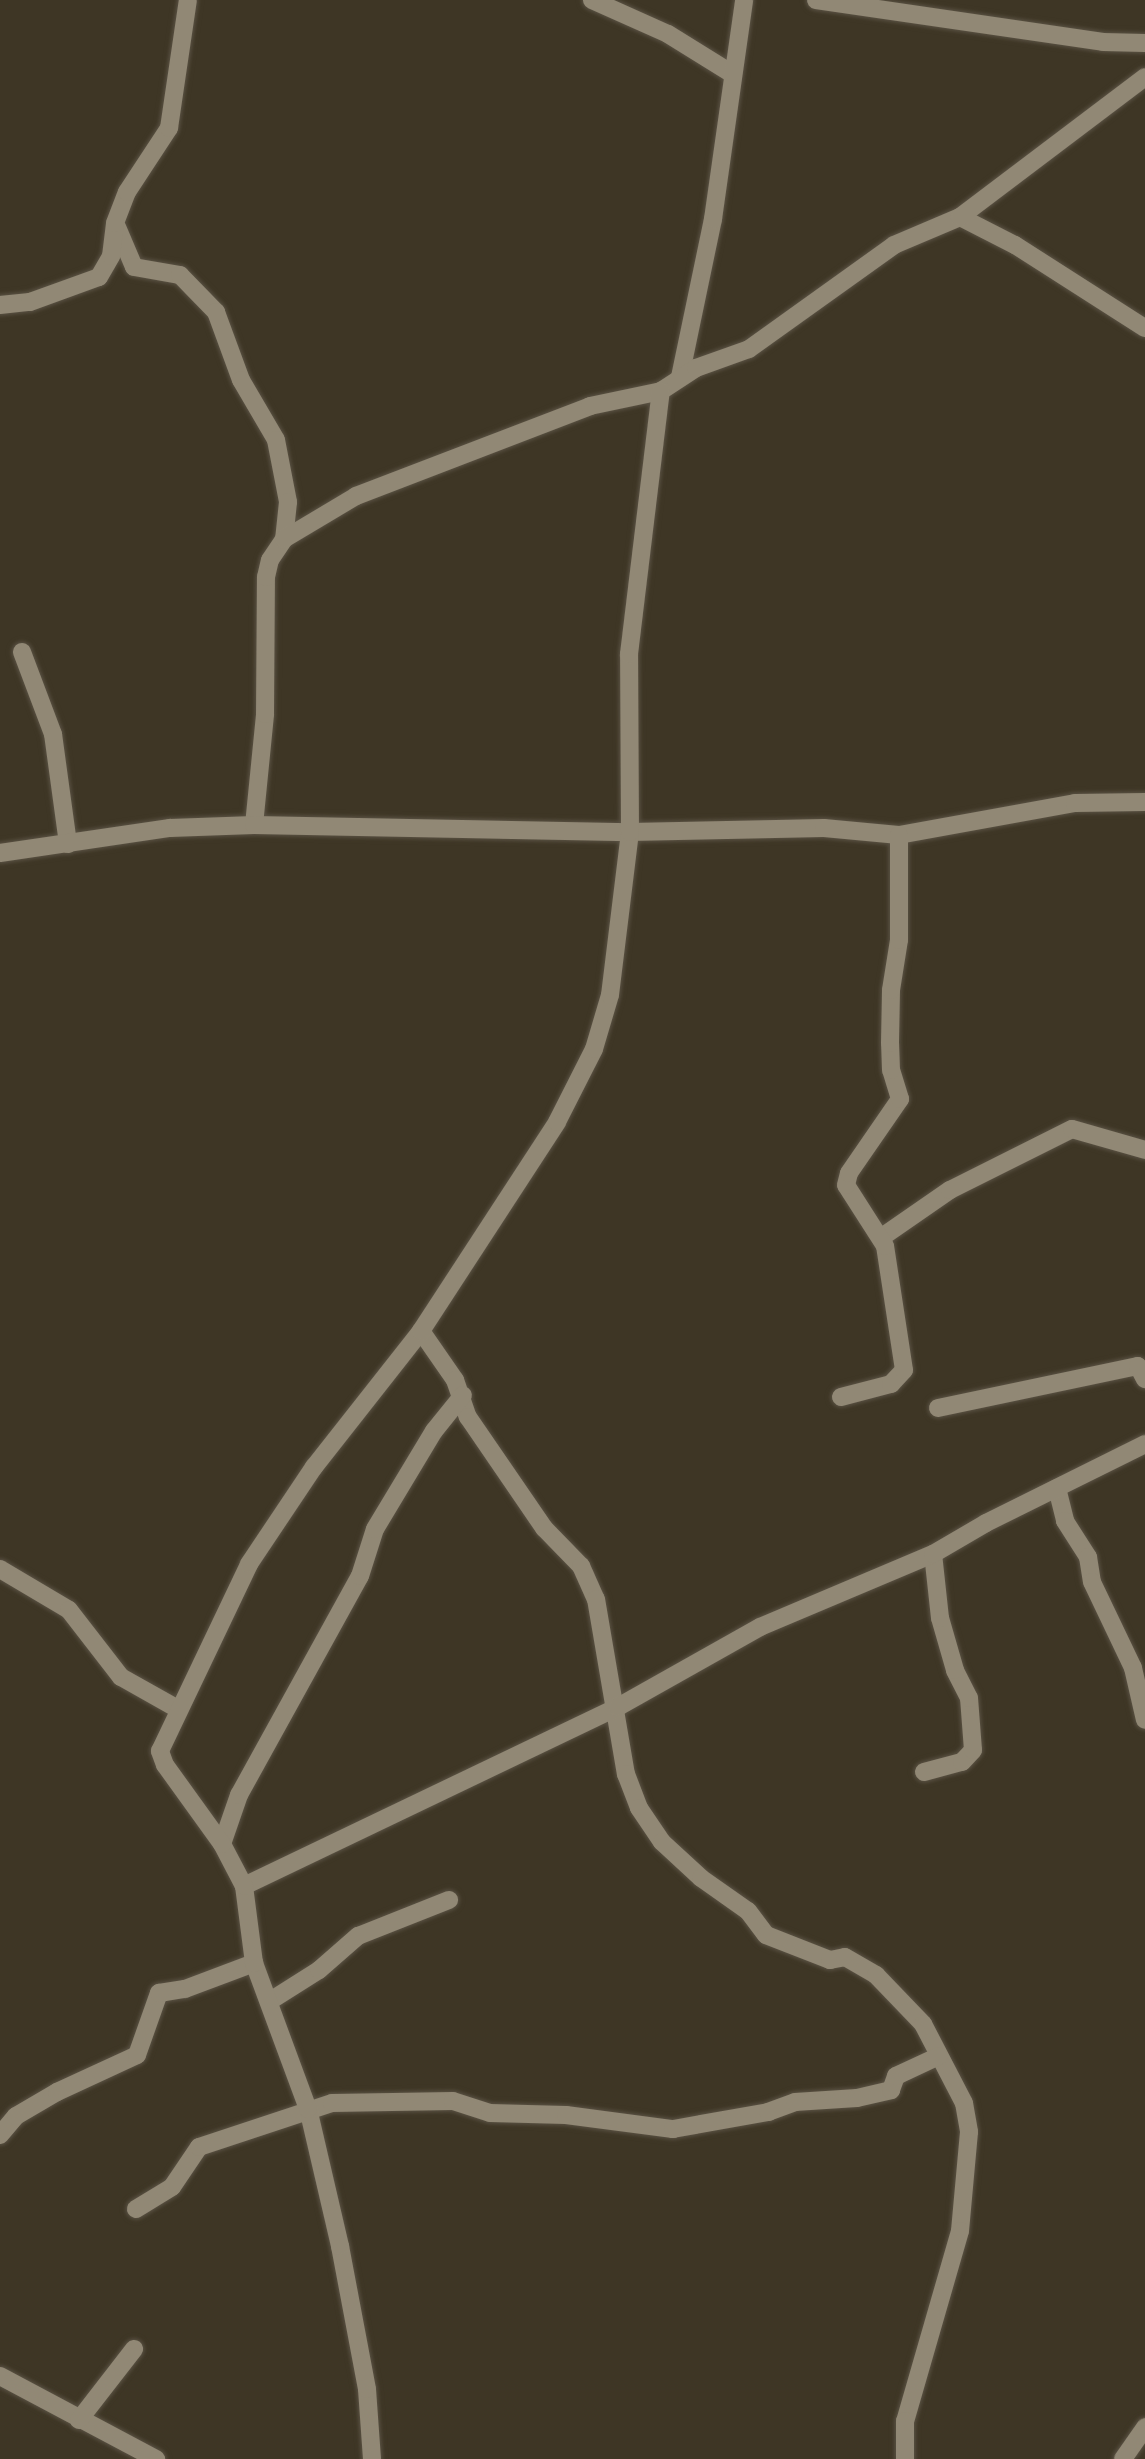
<!DOCTYPE html>
<style>
body{margin:0}
#map{position:relative;width:1145px;height:2459px;overflow:hidden;background:#3e3625;font-family:"Public Sans",sans-serif}
div>[style]{position:absolute}
.roads{filter:drop-shadow(0 0 2px #5a5244) drop-shadow(0 0 2px #5a5244)}
.street>*{height:18px;margin:-9px;padding:0 9px;transform-origin:9px;border-radius:9px;background:#918875}
span{translate:-50% -50%;white-space:nowrap;text-align:center;line-height:1.15;-webkit-text-stroke:10px #342c1b;paint-order:stroke}
</style>
<div id="map">
<div class="roads">
<div class="street">
<div style="left:592px;top:0;width:83px;rotate:24.1deg"></div>
<div style="left:668px;top:34px;width:74px;rotate:31.8deg"></div>
<div style="left:816px;top:0;width:290px;rotate:8.3deg"></div>
<div style="left:1103px;top:42px;width:42px;rotate:1.4deg"></div>
<div style="left:960px;top:217px;width:62px;rotate:27deg"></div>
<div style="left:1015px;top:245px;width:154px;rotate:32.6deg"></div>
<div style="left:117px;top:227px;width:43px;rotate:67deg"></div>
<div style="left:134px;top:267px;width:47px;rotate:9.9deg"></div>
<div style="left:180px;top:275px;width:52px;rotate:45.8deg"></div>
<div style="left:216px;top:312px;width:72px;rotate:69.8deg"></div>
<div style="left:241px;top:380px;width:69px;rotate:59.7deg"></div>
<div style="left:276px;top:440px;width:63px;rotate:79deg"></div>
<div style="left:288px;top:502px;width:37px;rotate:96deg"></div>
<div style="left:0;top:305px;width:30px;rotate:-6deg"></div>
<div style="left:30px;top:302px;width:73px;rotate:-19.9deg"></div>
<div style="left:99px;top:277px;width:24px;rotate:-60deg"></div>
<div style="left:111px;top:256px;width:33px;rotate:-83deg"></div>
<div style="left:115px;top:223px;width:33px;rotate:-69deg"></div>
<div style="left:127px;top:192px;width:77px;rotate:-56.7deg"></div>
<div style="left:169px;top:128px;width:129px;rotate:-81.6deg"></div>
<div style="left:680px;top:377px;width:161px;rotate:-78.2deg"></div>
<div style="left:713px;top:219px;width:221px;rotate:-81.9deg"></div>
<div style="left:22px;top:652px;width:88px;rotate:69.3deg"></div>
<div style="left:53px;top:734px;width:111px;rotate:82.2deg"></div>
<div style="left:254px;top:825px;width:112px;rotate:-84.3deg"></div>
<div style="left:265px;top:714px;width:137px;rotate:-89.6deg"></div>
<div style="left:266px;top:577px;width:17px;rotate:-77deg"></div>
<div style="left:270px;top:560px;width:25px;rotate:-56deg"></div>
<div style="left:284px;top:539px;width:84px;rotate:-30.8deg"></div>
<div style="left:356px;top:496px;width:251px;rotate:-21deg"></div>
<div style="left:590px;top:406px;width:73px;rotate:-11.9deg"></div>
<div style="left:661px;top:391px;width:42px;rotate:-33.3deg"></div>
<div style="left:696px;top:368px;width:56px;rotate:-19.7deg"></div>
<div style="left:749px;top:349px;width:178px;rotate:-35.6deg"></div>
<div style="left:894px;top:245px;width:72px;rotate:-23deg"></div>
<div style="left:960px;top:217px;width:232px;rotate:-37.1deg"></div>
<div style="left:0;top:853px;width:172px;rotate:-8.4deg"></div>
<div style="left:170px;top:828px;width:84px;rotate:-2deg"></div>
<div style="left:254px;top:825px;width:376px;rotate:1.1deg"></div>
<div style="left:630px;top:832px;width:194px;rotate:-1.2deg"></div>
<div style="left:824px;top:828px;width:75px;rotate:5.3deg"></div>
<div style="left:899px;top:835px;width:179px;rotate:-10.3deg"></div>
<div style="left:1075px;top:803px;width:70px;rotate:-0.8deg"></div>
<div style="left:882px;top:1237px;width:83px;rotate:-34.7deg"></div>
<div style="left:950px;top:1190px;width:136px;rotate:-26.6deg"></div>
<div style="left:1072px;top:1129px;width:76px;rotate:16deg"></div>
<div style="left:421px;top:1331px;width:60px;rotate:55.2deg"></div>
<div style="left:455px;top:1380px;width:39px;rotate:71deg"></div>
<div style="left:468px;top:1417px;width:135px;rotate:55.6deg"></div>
<div style="left:544px;top:1528px;width:53px;rotate:45.8deg"></div>
<div style="left:581px;top:1566px;width:36px;rotate:66deg"></div>
<div style="left:596px;top:1599px;width:178px;rotate:80.3deg"></div>
<div style="left:626px;top:1774px;width:36px;rotate:69deg"></div>
<div style="left:639px;top:1808px;width:41px;rotate:55.9deg"></div>
<div style="left:662px;top:1842px;width:53px;rotate:42.7deg"></div>
<div style="left:701px;top:1878px;width:57px;rotate:35.1deg"></div>
<div style="left:748px;top:1911px;width:30px;rotate:53deg"></div>
<div style="left:766px;top:1935px;width:69px;rotate:21.3deg"></div>
<div style="left:830px;top:1960px;width:15px;rotate:-11deg"></div>
<div style="left:845px;top:1957px;width:36px;rotate:30deg"></div>
<div style="left:876px;top:1975px;width:68px;rotate:46.2deg"></div>
<div style="left:923px;top:2024px;width:89px;rotate:62.6deg"></div>
<div style="left:964px;top:2103px;width:29px;rotate:80deg"></div>
<div style="left:969px;top:2132px;width:99px;rotate:95.2deg"></div>
<div style="left:960px;top:2231px;width:198px;rotate:106.1deg"></div>
<div style="left:905px;top:2421px;width:38px;rotate:90deg"></div>
<div style="left:841px;top:1397px;width:52px;rotate:-14.6deg"></div>
<div style="left:891px;top:1384px;width:19px;rotate:-47deg"></div>
<div style="left:904px;top:1370px;width:125px;rotate:-98.7deg"></div>
<div style="left:885px;top:1246px;width:72px;rotate:-122.6deg"></div>
<div style="left:846px;top:1185px;width:12px;rotate:-76deg"></div>
<div style="left:849px;top:1173px;width:90px;rotate:-55.4deg"></div>
<div style="left:900px;top:1099px;width:30px;rotate:-107deg"></div>
<div style="left:891px;top:1070px;width:27px;rotate:-92deg"></div>
<div style="left:890px;top:1043px;width:53px;rotate:-88.9deg"></div>
<div style="left:891px;top:990px;width:51px;rotate:-80.9deg"></div>
<div style="left:899px;top:940px;width:105px;rotate:-90deg"></div>
<div style="left:938px;top:1408px;width:204px;rotate:-11.9deg"></div>
<div style="left:1138px;top:1366px;width:15px;rotate:62deg"></div>
<div style="left:1057px;top:1488px;width:34px;rotate:76deg"></div>
<div style="left:1065px;top:1521px;width:43px;rotate:57.4deg"></div>
<div style="left:1088px;top:1557px;width:25px;rotate:81deg"></div>
<div style="left:1092px;top:1582px;width:95px;rotate:64.5deg"></div>
<div style="left:1133px;top:1668px;width:53px;rotate:77deg"></div>
<div style="left:0;top:1569px;width:80px;rotate:30.7deg"></div>
<div style="left:69px;top:1610px;width:85px;rotate:52.2deg"></div>
<div style="left:121px;top:1677px;width:65px;rotate:29.3deg"></div>
<div style="left:924px;top:1772px;width:39px;rotate:-15deg"></div>
<div style="left:962px;top:1762px;width:16px;rotate:-47deg"></div>
<div style="left:973px;top:1750px;width:52px;rotate:-94.4deg"></div>
<div style="left:969px;top:1698px;width:31px;rotate:-117deg"></div>
<div style="left:955px;top:1670px;width:54px;rotate:-106.1deg"></div>
<div style="left:940px;top:1618px;width:64px;rotate:-96.2deg"></div>
<div style="left:222px;top:1844px;width:52px;rotate:-70.9deg"></div>
<div style="left:239px;top:1795px;width:250px;rotate:-61.1deg"></div>
<div style="left:360px;top:1576px;width:49px;rotate:-72.3deg"></div>
<div style="left:375px;top:1529px;width:114px;rotate:-59deg"></div>
<div style="left:434px;top:1431px;width:46px;rotate:-51.1deg"></div>
<div style="left:244px;top:1886px;width:415px;rotate:-25.6deg"></div>
<div style="left:618px;top:1707px;width:163px;rotate:-29.4deg"></div>
<div style="left:760px;top:1627px;width:188px;rotate:-22.9deg"></div>
<div style="left:933px;top:1554px;width:61px;rotate:-30.3deg"></div>
<div style="left:986px;top:1523px;width:178px;rotate:-26.4deg"></div>
<div style="left:270px;top:2001px;width:58px;rotate:-32.3deg"></div>
<div style="left:319px;top:1970px;width:52px;rotate:-41.1deg"></div>
<div style="left:358px;top:1936px;width:98px;rotate:-21.6deg"></div>
<div style="left:0;top:2135px;width:25px;rotate:-50deg"></div>
<div style="left:16px;top:2116px;width:48px;rotate:-30.3deg"></div>
<div style="left:57px;top:2092px;width:88px;rotate:-24.8deg"></div>
<div style="left:137px;top:2055px;width:66px;rotate:-70.5deg"></div>
<div style="left:159px;top:1993px;width:26px;rotate:-9deg"></div>
<div style="left:185px;top:1989px;width:74px;rotate:-20.6deg"></div>
<div style="left:136px;top:2209px;width:42px;rotate:-31.4deg"></div>
<div style="left:172px;top:2187px;width:48px;rotate:-56deg"></div>
<div style="left:199px;top:2147px;width:140px;rotate:-18.3deg"></div>
<div style="left:332px;top:2103px;width:121px;rotate:-0.9deg"></div>
<div style="left:453px;top:2101px;width:39px;rotate:18deg"></div>
<div style="left:490px;top:2113px;width:76px;rotate:1.5deg"></div>
<div style="left:566px;top:2115px;width:108px;rotate:7.5deg"></div>
<div style="left:673px;top:2129px;width:97px;rotate:-10.1deg"></div>
<div style="left:768px;top:2112px;width:29px;rotate:-20deg"></div>
<div style="left:795px;top:2102px;width:62px;rotate:-3.7deg"></div>
<div style="left:857px;top:2098px;width:35px;rotate:-13deg"></div>
<div style="left:891px;top:2090px;width:15px;rotate:-70deg"></div>
<div style="left:896px;top:2076px;width:47px;rotate:-24.9deg"></div>
<div style="left:0;top:2376px;width:177px;rotate:28deg"></div>
<div style="left:79px;top:2420px;width:90px;rotate:-52.2deg"></div>
<div style="left:372px;top:2459px;width:70px;rotate:-94.1deg"></div>
<div style="left:367px;top:2389px;width:146px;rotate:-100.7deg"></div>
<div style="left:340px;top:2246px;width:141px;rotate:-103.1deg"></div>
<div style="left:308px;top:2109px;width:156px;rotate:-110.3deg"></div>
<div style="left:254px;top:1963px;width:78px;rotate:-97.4deg"></div>
<div style="left:244px;top:1886px;width:47px;rotate:-117.6deg"></div>
<div style="left:222px;top:1844px;width:97px;rotate:-125.8deg"></div>
<div style="left:165px;top:1765px;width:15px;rotate:-110deg"></div>
<div style="left:160px;top:1751px;width:207px;rotate:-64.5deg"></div>
<div style="left:249px;top:1564px;width:117px;rotate:-56.2deg"></div>
<div style="left:314px;top:1467px;width:173px;rotate:-51.8deg"></div>
<div style="left:421px;top:1331px;width:249px;rotate:-56.9deg"></div>
<div style="left:557px;top:1122px;width:82px;rotate:-63.1deg"></div>
<div style="left:594px;top:1049px;width:56px;rotate:-73.5deg"></div>
<div style="left:610px;top:995px;width:164px;rotate:-83deg"></div>
<div style="left:630px;top:832px;width:178px;rotate:-90.3deg"></div>
<div style="left:629px;top:654px;width:265px;rotate:-83.1deg"></div>
<div style="left:1123px;top:2459px;width:39px;rotate:-55deg"></div>
</div>
</div>
</div>
